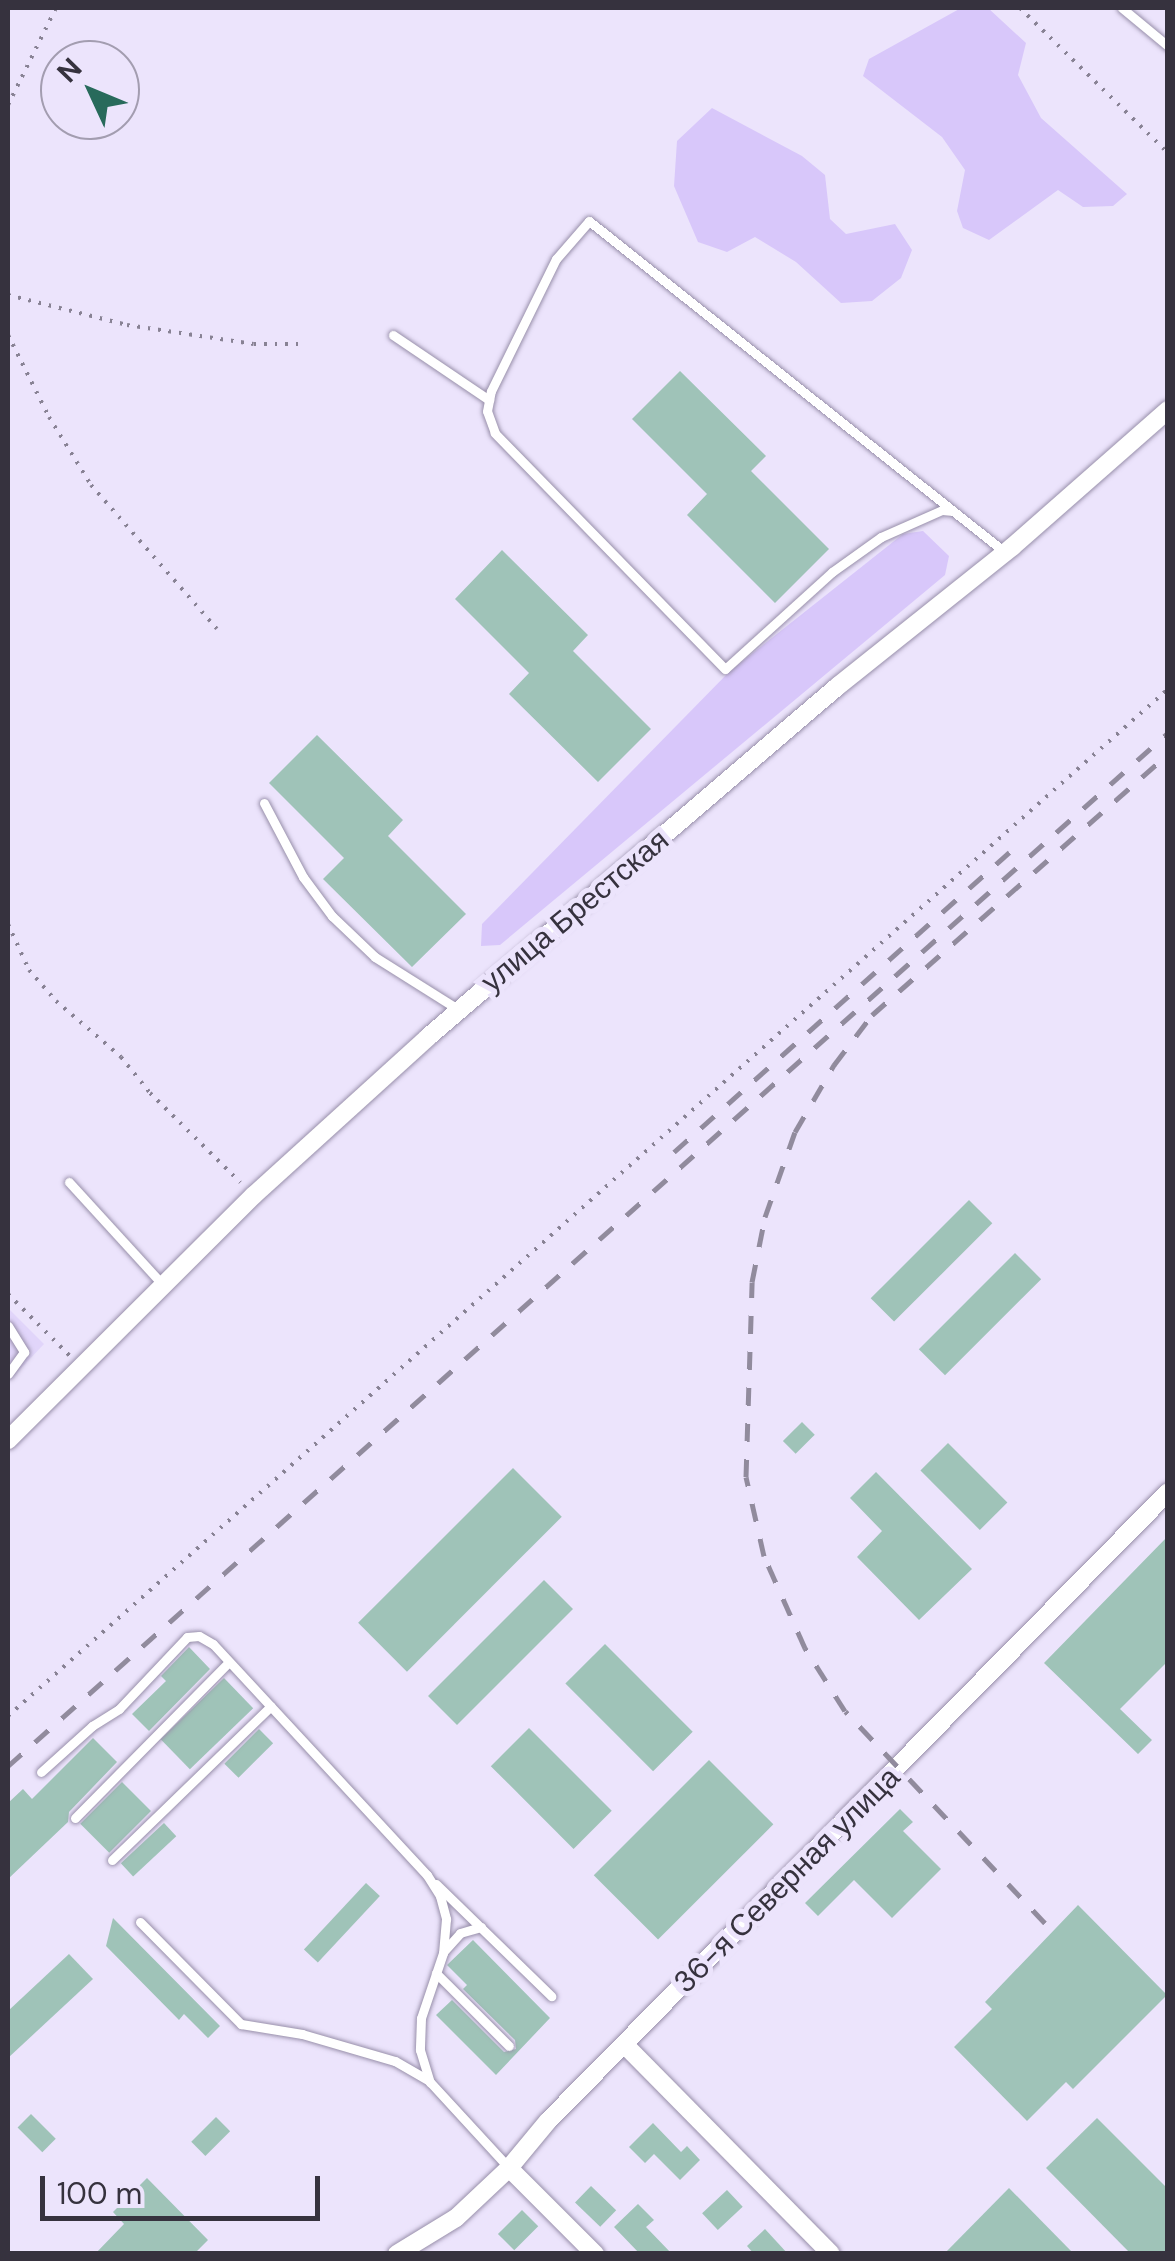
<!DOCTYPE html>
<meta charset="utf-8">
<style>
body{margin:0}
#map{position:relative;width:1175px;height:2261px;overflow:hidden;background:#ece4fc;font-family:"DM Sans",sans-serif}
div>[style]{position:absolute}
.built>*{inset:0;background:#e1d5fa}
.green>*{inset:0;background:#d8c7fa}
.building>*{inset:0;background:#9fc3b8;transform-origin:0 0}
.path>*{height:4px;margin-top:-2px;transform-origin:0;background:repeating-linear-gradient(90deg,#888294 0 2.5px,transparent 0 10.5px)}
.roads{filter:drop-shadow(0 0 2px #988faa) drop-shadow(0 0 2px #988faa)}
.lane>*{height:9px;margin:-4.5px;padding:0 4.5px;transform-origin:4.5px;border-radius:4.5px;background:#fff}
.street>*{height:18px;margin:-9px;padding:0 9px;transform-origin:9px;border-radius:9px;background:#fff}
.rail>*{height:5px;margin-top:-2.5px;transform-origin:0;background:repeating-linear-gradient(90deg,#918b9d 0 18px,transparent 0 36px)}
span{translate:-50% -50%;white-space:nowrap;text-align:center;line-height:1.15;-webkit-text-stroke:10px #ece4fc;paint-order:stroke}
.street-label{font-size:30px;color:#36323e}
.frame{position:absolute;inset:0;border:10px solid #36323e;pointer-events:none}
.north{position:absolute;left:40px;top:40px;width:100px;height:100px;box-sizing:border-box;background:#ece4fc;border:2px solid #a39db0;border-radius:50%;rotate:314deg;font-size:28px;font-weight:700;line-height:40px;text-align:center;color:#36323e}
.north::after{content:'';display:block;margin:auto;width:35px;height:45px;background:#286a5b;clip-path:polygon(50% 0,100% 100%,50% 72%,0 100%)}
.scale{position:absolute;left:40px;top:2176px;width:280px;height:45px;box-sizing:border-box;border:5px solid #36323e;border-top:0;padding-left:12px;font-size:30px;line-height:35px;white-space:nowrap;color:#36323e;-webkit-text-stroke:8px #ece4fc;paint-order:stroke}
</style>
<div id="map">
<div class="built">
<div style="clip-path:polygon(8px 1308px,44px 1344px,8px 1382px)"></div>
</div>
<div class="green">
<div style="clip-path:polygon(961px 8px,988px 8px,1026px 43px,1018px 75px,1041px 118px,1127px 194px,1113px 206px,1083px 207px,1058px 190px,989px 240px,963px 228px,957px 211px,965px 170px,942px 137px,863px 76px,869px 59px)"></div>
<div style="clip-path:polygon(712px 108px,802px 156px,825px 175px,830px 219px,846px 234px,895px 224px,912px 250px,901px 278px,872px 301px,841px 303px,796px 262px,755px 237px,727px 252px,698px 242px,674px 186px,677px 141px)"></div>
<div style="clip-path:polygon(923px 531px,949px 556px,945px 575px,500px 945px,481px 946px,482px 924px,729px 672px,903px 534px)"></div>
</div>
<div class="building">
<div style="clip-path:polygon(680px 371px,766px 456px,751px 471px,829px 549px,775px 603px,687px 515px,707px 494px,632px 419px)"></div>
<div style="clip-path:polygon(502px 550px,588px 635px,573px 651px,651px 729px,598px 782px,509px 694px,529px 673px,455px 599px)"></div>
<div style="clip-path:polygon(317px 735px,403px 820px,388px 836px,466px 914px,412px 967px,323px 879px,344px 858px,269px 783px)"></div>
<div style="left:969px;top:1200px;width:33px;height:139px;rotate:45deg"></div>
<div style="left:1015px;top:1253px;width:37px;height:136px;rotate:45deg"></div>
<div style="left:802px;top:1422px;width:18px;height:27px;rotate:45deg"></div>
<div style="left:948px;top:1443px;width:84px;height:39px;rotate:45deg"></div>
<div style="left:513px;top:1468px;width:69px;height:219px;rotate:45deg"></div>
<div style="clip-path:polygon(876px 1472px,972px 1569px,919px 1620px,857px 1557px,882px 1531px,850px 1498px)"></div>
<div style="clip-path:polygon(1168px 1536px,1168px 1661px,1120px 1709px,1152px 1740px,1138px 1754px,1044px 1663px)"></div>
<div style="left:544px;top:1580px;width:41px;height:164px;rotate:45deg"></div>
<div style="left:605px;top:1644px;width:124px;height:56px;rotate:45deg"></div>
<div style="clip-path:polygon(189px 1647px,210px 1669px,149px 1731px,132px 1714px,166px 1681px,161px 1676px)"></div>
<div style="left:224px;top:1678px;width:42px;height:88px;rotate:46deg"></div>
<div style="left:529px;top:1728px;width:117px;height:54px;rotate:45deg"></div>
<div style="left:259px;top:1729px;width:20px;height:49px;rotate:45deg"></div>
<div style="clip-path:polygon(93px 1738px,117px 1762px,69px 1812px,68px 1822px,8px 1879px,8px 1803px,23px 1789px,32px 1799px)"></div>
<div style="left:709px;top:1760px;width:91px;height:163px;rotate:45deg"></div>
<div style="left:122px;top:1782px;width:41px;height:59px;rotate:45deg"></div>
<div style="clip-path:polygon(900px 1809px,913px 1822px,903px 1831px,941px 1869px,892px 1918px,854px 1880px,818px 1916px,805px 1903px)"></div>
<div style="left:164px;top:1823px;width:18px;height:59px;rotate:47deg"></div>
<div style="left:366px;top:1883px;width:19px;height:91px;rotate:43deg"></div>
<div style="clip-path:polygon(1078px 1905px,1167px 1995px,1073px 2089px,1066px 2082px,1027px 2121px,954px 2047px,992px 2009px,985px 2002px)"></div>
<div style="clip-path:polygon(113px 1918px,220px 2026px,208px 2038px,184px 2014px,179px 2020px,106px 1946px)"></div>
<div style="clip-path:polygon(473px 1940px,550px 2018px,496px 2075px,436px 2015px,452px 2000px,504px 2052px,516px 2049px,515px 2040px,463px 1989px,467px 1985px,447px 1965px)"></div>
<div style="clip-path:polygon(69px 1954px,93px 1979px,8px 2058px,8px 2011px)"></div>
<div style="left:31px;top:2114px;width:35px;height:19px;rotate:45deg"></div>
<div style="left:216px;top:2117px;width:20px;height:35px;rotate:45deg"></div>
<div style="clip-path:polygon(1097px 2118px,1168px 2189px,1168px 2254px,1131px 2254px,1046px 2168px)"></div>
<div style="clip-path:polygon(653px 2123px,681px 2152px,687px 2146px,700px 2160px,680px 2180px,654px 2154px,645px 2163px,629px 2147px)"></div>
<div style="clip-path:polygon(147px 2178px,208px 2240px,194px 2254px,95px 2254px,124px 2224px,113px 2212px)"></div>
<div style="left:591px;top:2186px;width:35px;height:23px;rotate:44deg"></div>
<div style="clip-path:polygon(1009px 2188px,1074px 2254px,944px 2254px)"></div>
<div style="left:727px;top:2190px;width:23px;height:34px;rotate:47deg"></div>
<div style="clip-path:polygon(638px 2204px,654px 2220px,646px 2227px,672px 2254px,640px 2254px,614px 2227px)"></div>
<div style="left:522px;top:2210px;width:23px;height:34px;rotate:45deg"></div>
<div style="clip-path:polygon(765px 2229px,788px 2254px,754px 2254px,747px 2246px)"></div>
</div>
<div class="path">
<div style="left:1020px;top:8px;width:207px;rotate:44.4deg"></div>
<div style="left:8px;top:105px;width:108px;rotate:-63.7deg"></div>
<div style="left:8px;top:295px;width:123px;rotate:14.1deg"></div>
<div style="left:127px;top:325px;width:128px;rotate:8.5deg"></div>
<div style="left:254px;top:344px;width:49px"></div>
<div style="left:8px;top:335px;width:92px;rotate:63.4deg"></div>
<div style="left:49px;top:417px;width:80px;rotate:58.3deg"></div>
<div style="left:91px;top:485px;width:191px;rotate:48.8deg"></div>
<div style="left:8px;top:924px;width:51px;rotate:65.5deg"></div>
<div style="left:29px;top:970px;width:41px;rotate:48.9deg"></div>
<div style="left:56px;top:1001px;width:86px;rotate:40.7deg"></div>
<div style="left:121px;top:1057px;width:46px;rotate:51.1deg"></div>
<div style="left:150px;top:1093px;width:127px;rotate:44.7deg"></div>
<div style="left:8px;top:1294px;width:88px;rotate:45deg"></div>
<div style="left:8px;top:1716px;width:1549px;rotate:-41.52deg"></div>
</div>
<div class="roads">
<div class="lane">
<div style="left:1122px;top:8px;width:60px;rotate:39.6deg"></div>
<div style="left:393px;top:335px;width:116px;rotate:34.1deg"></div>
<div style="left:953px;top:511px;width:11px;rotate:-175deg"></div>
<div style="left:942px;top:510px;width:67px;rotate:156.1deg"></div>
<div style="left:881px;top:537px;width:60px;rotate:144.5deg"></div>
<div style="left:832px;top:572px;width:144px;rotate:137.8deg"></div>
<div style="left:725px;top:669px;width:330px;rotate:-134.3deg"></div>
<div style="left:495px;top:433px;width:23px;rotate:-110deg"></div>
<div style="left:487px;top:411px;width:20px;rotate:-79deg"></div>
<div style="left:491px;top:391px;width:147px;rotate:-63.8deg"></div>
<div style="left:556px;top:259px;width:50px;rotate:-49deg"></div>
<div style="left:589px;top:221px;width:533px;rotate:38.53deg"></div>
<div style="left:264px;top:803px;width:84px;rotate:62.2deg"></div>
<div style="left:303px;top:877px;width:49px;rotate:53.4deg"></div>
<div style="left:332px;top:916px;width:59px;rotate:43.6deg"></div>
<div style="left:375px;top:957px;width:99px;rotate:32.2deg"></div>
<div style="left:69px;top:1182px;width:139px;rotate:47.6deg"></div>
<div style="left:8px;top:1326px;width:31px;rotate:58deg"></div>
<div style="left:24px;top:1352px;width:27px;rotate:126deg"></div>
<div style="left:41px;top:1772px;width:69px;rotate:-42deg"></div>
<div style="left:92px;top:1726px;width:32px;rotate:-32deg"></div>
<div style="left:119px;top:1709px;width:99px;rotate:-46.6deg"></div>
<div style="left:187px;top:1637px;width:12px;rotate:-5deg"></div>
<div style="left:199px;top:1636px;width:16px;rotate:30deg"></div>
<div style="left:213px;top:1644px;width:315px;rotate:47.2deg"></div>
<div style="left:427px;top:1875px;width:25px;rotate:58deg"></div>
<div style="left:440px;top:1896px;width:24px;rotate:75deg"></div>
<div style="left:446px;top:1919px;width:34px;rotate:95deg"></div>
<div style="left:443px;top:1953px;width:69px;rotate:108.7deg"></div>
<div style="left:421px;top:2018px;width:32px;rotate:92deg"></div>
<div style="left:420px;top:2050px;width:34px;rotate:73deg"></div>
<div style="left:430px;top:2082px;width:117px;rotate:47.4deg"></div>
<div style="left:75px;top:1818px;width:219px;rotate:-45.4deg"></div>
<div style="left:112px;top:1860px;width:221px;rotate:-44.1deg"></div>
<div style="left:436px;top:1884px;width:161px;rotate:44.2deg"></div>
<div style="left:140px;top:1922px;width:144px;rotate:45.3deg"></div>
<div style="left:241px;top:2024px;width:62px;rotate:9.3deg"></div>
<div style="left:302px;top:2034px;width:97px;rotate:16.2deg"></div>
<div style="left:395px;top:2061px;width:39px;rotate:30deg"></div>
<div style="left:444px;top:1951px;width:24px;rotate:-48deg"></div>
<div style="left:460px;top:1933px;width:22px;rotate:-16deg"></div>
<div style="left:436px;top:1973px;width:103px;rotate:45deg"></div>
</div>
<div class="street">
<div style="left:8px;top:1440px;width:347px;rotate:-44.9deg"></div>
<div style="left:254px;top:1195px;width:235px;rotate:-42.2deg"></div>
<div style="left:428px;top:1037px;width:540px;rotate:-40.57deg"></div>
<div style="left:838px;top:686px;width:223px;rotate:-38.6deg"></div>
<div style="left:1012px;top:547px;width:208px;rotate:-41.3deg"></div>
<div style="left:625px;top:2045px;width:293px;rotate:45.4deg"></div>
<div style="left:509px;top:2168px;width:122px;rotate:45deg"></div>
<div style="left:397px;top:2254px;width:69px;rotate:-31.4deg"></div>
<div style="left:456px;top:2218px;width:73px;rotate:-43.3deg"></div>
<div style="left:509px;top:2168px;width:61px;rotate:-50.3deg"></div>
<div style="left:548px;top:2121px;width:883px;rotate:-45.41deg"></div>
</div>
</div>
<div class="rail">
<div style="left:674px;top:1152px;width:450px;rotate:-41.8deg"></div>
<div style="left:8px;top:1766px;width:1553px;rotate:-41.69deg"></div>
<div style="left:1045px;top:1923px;width:291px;rotate:-133.3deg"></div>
<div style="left:845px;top:1711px;width:75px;rotate:-122.4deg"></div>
<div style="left:805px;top:1648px;width:101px;rotate:-114deg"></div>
<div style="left:764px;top:1556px;width:81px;rotate:-102.8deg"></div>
<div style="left:746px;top:1477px;width:195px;rotate:-88.2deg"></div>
<div style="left:752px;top:1282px;width:66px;rotate:-78.7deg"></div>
<div style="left:765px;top:1217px;width:90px;rotate:-70.6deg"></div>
<div style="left:795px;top:1132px;width:78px;rotate:-59.8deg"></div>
<div style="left:834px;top:1065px;width:63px;rotate:-52.8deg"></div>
<div style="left:872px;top:1015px;width:395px;rotate:-41.4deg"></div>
</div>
<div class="street-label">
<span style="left:575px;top:911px;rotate:-40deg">улица Брестская</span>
<span style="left:787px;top:1880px;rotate:-45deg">36-я Северная улица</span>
</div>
<div class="frame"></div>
<div class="north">N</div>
<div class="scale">100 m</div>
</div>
